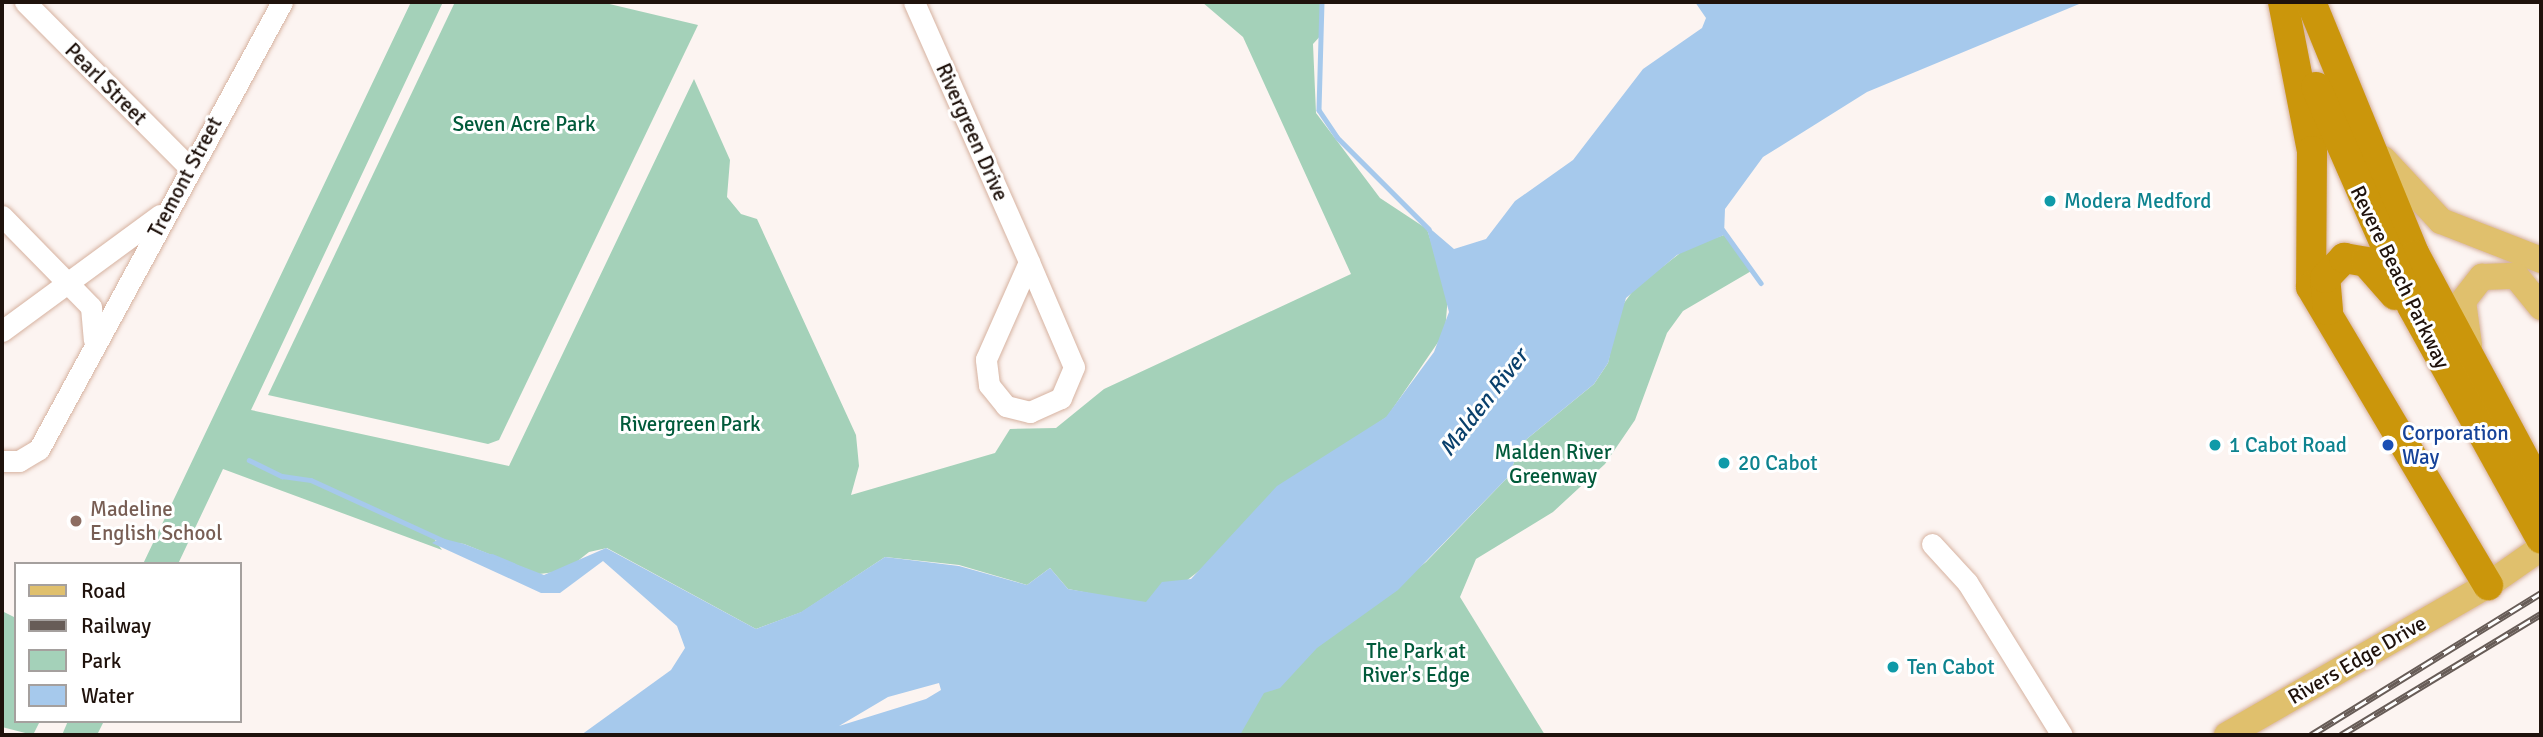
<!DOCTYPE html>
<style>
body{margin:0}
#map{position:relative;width:2543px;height:737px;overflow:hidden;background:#fcf4f1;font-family:Signika,sans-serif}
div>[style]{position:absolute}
.green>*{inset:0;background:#a4d1b9}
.water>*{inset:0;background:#a6c9ec}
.stream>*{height:4.5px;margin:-2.25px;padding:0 2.25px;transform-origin:2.25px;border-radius:2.25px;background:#a6c9ec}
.roads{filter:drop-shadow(0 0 2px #d6b2a0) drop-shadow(0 0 2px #d6b2a0)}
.minor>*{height:21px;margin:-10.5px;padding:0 10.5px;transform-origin:10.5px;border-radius:10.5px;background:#fff}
.major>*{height:26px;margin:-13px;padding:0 13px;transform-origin:13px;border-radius:13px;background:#e0c06d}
.highway>*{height:30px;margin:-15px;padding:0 15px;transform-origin:15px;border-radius:15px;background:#cb960b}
.rail>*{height:7px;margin-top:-3.5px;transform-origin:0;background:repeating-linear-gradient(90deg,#fff 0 13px,#675c57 0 26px);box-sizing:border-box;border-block:2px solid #675c57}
.dots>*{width:19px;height:19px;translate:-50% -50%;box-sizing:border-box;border:4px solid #fff;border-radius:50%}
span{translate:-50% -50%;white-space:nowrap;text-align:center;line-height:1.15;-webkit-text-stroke:6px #fff;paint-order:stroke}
.street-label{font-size:21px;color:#1f120c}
.park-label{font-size:21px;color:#005a3a}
.culture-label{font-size:21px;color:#0d838f}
.left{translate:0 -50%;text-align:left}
.transit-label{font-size:21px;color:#164399}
.education-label{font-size:21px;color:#785e54}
.water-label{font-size:23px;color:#0a406c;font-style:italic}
.frame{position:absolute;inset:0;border:4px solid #1f120c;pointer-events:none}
.legend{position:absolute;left:14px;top:562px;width:228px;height:161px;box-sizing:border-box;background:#fff;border:2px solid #a5a09e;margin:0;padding:9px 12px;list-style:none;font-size:21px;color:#1f120c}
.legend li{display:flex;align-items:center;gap:14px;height:35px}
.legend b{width:35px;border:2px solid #a5a09e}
</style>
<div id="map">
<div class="green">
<div style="clip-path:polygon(411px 2px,443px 2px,251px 410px,509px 466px,694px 79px,730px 160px,727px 197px,741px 214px,757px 219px,856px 435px,859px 466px,851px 495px,995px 453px,1010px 429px,1056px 428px,1104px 389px,1351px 274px,1243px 37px,1202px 2px,1322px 2px,1323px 33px,1313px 44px,1316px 113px,1380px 198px,1427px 229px,1448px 295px,1445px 332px,1387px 417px,1292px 479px,1231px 546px,1154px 606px,1068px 589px,1050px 568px,1027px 585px,959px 565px,885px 557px,802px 612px,756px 629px,607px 548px,589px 552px,565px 571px,539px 574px,464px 544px,435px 540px,442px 550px,223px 469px,178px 564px,143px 564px)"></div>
<div style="clip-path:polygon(455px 2px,601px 2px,698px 25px,499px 440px,488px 444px,268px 395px)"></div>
<div style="clip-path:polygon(1724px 235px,1753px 270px,1683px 311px,1667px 333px,1635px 420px,1605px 464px,1553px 512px,1476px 559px,1460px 597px,1545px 735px,1233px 735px,1262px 688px,1426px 562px,1508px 477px,1522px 443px,1594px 384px,1608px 363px,1619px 310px,1635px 288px,1688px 247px)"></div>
<div style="clip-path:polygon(2px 611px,16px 618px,16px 721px,40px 721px,33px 735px,2px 727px)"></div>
<div style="clip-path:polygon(68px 721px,104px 721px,97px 735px,62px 735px)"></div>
</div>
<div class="water">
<div style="clip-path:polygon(evenodd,1695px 2px,2084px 2px,1867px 92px,1763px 157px,1725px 209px,1724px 235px,1677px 255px,1626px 298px,1608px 363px,1594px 384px,1522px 443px,1508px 477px,1398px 590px,1317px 648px,1280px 688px,1264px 693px,1240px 735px,581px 735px,671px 670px,685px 648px,677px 626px,603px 561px,560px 593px,541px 593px,432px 543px,441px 538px,464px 544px,544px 575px,606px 548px,756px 629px,801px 612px,885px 557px,959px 566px,1027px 585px,1050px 568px,1068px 589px,1146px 602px,1162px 582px,1191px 579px,1277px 486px,1386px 417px,1434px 352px,1449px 312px,1426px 225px,1454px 249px,1486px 239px,1515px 201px,1573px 160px,1643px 69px,1702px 28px,1706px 18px,1695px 2px,939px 683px,941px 690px,926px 699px,839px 726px,888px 697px,939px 683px)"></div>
</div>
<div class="stream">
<div style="left:1322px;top:2px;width:108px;rotate:91.6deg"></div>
<div style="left:1319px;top:110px;width:32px;rotate:56deg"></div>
<div style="left:1337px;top:137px;width:130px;rotate:45deg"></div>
<div style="left:1723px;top:230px;width:65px;rotate:54.4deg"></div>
<div style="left:249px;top:460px;width:37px;rotate:26deg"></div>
<div style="left:282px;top:476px;width:29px;rotate:8deg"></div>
<div style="left:311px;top:480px;width:146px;rotate:24.6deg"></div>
<div style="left:492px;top:556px;width:23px;rotate:23deg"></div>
</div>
<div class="roads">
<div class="minor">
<div style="left:25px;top:2px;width:231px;rotate:45.2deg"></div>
<div style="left:914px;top:2px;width:284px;rotate:66.1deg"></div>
<div style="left:2px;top:216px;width:127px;rotate:45.6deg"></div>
<div style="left:91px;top:307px;width:33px;rotate:85deg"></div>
<div style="left:1029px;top:262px;width:114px;rotate:66.8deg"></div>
<div style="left:1074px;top:367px;width:34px;rotate:113deg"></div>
<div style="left:1061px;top:398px;width:34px;rotate:156deg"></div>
<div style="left:1030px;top:412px;width:25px;rotate:-166deg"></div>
<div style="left:1006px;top:406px;width:27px;rotate:-129deg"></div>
<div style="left:989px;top:385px;width:26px;rotate:-97deg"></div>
<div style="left:986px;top:359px;width:106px;rotate:-66.1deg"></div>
<div style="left:2px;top:331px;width:196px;rotate:-36.3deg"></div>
<div style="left:2px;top:461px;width:17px"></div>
<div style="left:19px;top:461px;width:23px;rotate:-31deg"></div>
<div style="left:39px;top:449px;width:509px;rotate:-61.47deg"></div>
<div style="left:1932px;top:544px;width:52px;rotate:47.4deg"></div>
<div style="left:1967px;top:582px;width:180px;rotate:58.2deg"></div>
</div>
<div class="major">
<div style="left:2383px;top:159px;width:85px;rotate:46.9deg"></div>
<div style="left:2441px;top:221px;width:107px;rotate:21.3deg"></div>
<div style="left:2469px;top:345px;width:44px;rotate:-97.8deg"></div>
<div style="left:2463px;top:301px;width:31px;rotate:-52deg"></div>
<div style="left:2482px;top:277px;width:34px;rotate:-2deg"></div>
<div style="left:2516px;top:276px;width:40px;rotate:51deg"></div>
<div style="left:2227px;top:735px;width:301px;rotate:-29.9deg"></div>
<div style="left:2488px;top:585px;width:65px;rotate:-34.9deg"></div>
</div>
<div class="highway">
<div style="left:2283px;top:2px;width:152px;rotate:79deg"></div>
<div style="left:2312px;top:151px;width:136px;rotate:90.4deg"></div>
<div style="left:2311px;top:287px;width:347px;rotate:59.3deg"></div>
<div style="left:2311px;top:2px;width:274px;rotate:67.7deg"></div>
<div style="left:2415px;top:255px;width:267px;rotate:61.8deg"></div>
<div style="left:2316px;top:87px;width:239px;rotate:66.3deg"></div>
<div style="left:2412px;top:306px;width:266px;rotate:61deg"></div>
<div style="left:2328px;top:310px;width:32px;rotate:-95deg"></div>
<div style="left:2325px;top:278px;width:28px;rotate:-46deg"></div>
<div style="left:2344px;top:258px;width:22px;rotate:10deg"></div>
<div style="left:2366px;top:262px;width:44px;rotate:48.7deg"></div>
</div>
</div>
<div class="rail">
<div style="left:2311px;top:735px;width:270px;rotate:-31.7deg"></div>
<div style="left:2341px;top:735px;width:234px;rotate:-31.2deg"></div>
</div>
<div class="dots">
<div style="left:2050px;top:201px;background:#0f9aa8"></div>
<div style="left:2215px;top:445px;background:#0f9aa8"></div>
<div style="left:2388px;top:445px;background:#1a4fb4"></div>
<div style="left:1724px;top:463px;background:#0f9aa8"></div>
<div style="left:76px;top:521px;background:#8d6e63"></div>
<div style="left:1893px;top:667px;background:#0f9aa8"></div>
</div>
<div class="street-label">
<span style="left:106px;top:84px;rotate:45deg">Pearl Street</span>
<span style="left:972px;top:132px;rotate:66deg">Rivergreen Drive</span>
<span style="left:185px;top:177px;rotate:-62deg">Tremont Street</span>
<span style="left:2400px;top:277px;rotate:64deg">Revere Beach Parkway</span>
<span style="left:2357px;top:660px;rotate:-30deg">Rivers Edge Drive</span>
</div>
<div class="park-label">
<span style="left:524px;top:124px">Seven Acre Park</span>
<span style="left:690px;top:424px">Rivergreen Park</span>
<span style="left:1553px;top:464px">Malden River<br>Greenway</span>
<span style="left:1416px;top:663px">The Park at<br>River's Edge</span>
</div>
<div class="culture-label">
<span class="left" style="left:2064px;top:201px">Modera Medford</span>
<span class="left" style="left:2229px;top:445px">1 Cabot Road</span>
<span class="left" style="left:1738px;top:463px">20 Cabot</span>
<span class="left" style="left:1907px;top:667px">Ten Cabot</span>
</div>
<div class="transit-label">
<span class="left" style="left:2402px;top:445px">Corporation<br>Way</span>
</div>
<div class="education-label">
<span class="left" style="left:90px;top:521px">Madeline<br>English School</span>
</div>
<div class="water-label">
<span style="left:1484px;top:403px;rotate:-52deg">Malden River</span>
</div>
<div class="frame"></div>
<ul class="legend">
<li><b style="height:9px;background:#e0c06d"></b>Road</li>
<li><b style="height:9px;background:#675c57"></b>Railway</li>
<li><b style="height:19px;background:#a4d1b9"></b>Park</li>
<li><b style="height:19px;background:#a6c9ec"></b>Water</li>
</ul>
</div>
